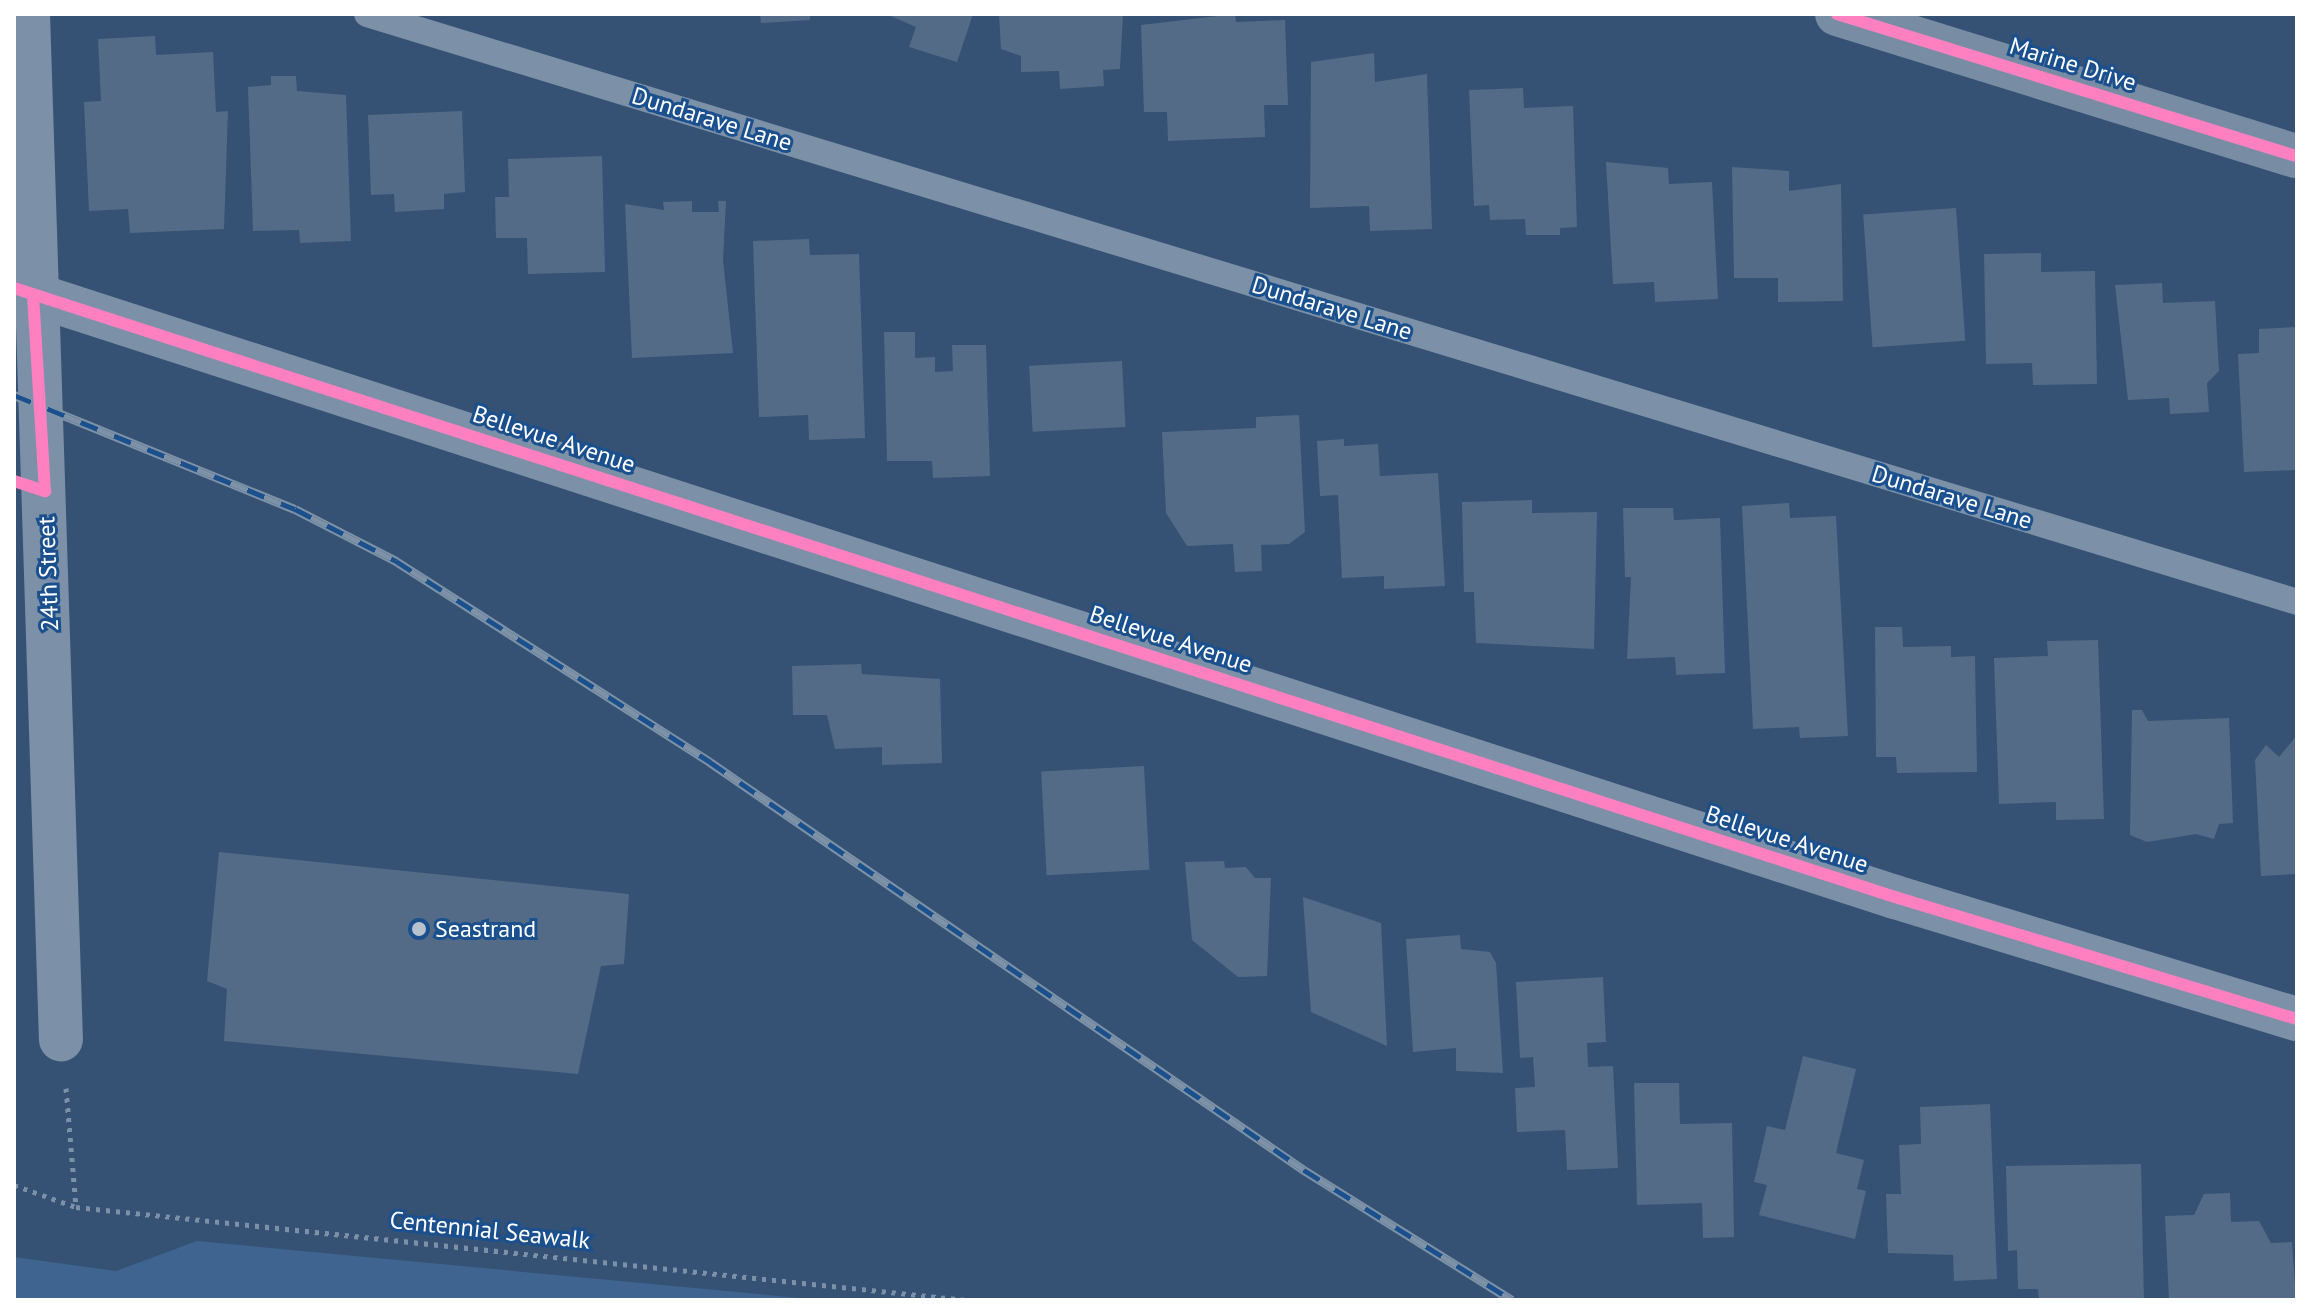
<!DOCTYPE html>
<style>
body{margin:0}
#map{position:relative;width:2311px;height:1314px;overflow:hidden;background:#355274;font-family:"PT Sans",sans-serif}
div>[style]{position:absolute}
.water>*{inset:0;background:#3e648f}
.building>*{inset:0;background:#536b86;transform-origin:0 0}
.path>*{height:5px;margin-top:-2.5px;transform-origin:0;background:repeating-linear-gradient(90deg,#7c91a7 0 4px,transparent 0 10px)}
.service>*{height:26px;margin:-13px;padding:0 13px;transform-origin:13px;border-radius:13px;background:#7c91a7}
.minor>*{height:44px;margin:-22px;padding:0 22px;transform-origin:22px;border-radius:22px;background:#7c91a7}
.secondary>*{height:44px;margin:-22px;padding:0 22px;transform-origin:22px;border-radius:22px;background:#788da4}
.rail>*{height:9px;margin-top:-4.5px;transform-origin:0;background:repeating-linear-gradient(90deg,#1b508e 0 18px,#7d92a7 0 36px);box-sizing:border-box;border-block:2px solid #7d92a7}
.cycleway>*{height:12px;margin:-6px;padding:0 6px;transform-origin:6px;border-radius:6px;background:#ff80c0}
.dots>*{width:22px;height:22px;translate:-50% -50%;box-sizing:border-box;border:4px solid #1b508e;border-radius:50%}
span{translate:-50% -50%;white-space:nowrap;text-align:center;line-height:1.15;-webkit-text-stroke:6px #1b508e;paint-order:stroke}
.street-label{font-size:24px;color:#fff}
.poi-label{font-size:24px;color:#fff}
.left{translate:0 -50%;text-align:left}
.frame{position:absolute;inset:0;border:16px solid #fff;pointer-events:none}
</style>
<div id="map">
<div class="water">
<div style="clip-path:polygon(197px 1241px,821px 1300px,14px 1300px,14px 1257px,116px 1271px)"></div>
</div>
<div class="building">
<div style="clip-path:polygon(760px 14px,810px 14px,810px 20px,761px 23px)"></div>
<div style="clip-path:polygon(886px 14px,973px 14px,957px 62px,909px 47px,916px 27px)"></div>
<div style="clip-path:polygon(999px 14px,1123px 15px,1120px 69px,1103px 70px,1104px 86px,1060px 89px,1059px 71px,1021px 72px,1021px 56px,1001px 49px)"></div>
<div style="clip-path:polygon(1235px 14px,1236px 22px,1285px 20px,1288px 105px,1264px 105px,1265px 137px,1168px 141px,1167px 112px,1144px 112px,1141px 25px)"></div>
<div style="clip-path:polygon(155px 36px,156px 55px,213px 52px,216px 112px,228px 111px,224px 229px,130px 233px,128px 209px,89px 211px,84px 102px,101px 101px,98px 39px)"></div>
<div style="clip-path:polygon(1374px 53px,1375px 82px,1427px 74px,1432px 229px,1370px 231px,1369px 206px,1310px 208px,1311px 62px)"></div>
<div style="clip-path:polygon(271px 76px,296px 76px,297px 91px,346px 95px,351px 241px,300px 243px,299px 230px,253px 231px,248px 87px,271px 85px)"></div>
<div style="clip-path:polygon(1523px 88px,1524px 108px,1573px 106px,1577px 227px,1560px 228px,1560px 235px,1526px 235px,1525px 219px,1490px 220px,1489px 205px,1474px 206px,1469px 90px)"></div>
<div style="clip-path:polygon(462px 111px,465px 192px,444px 194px,444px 209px,395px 212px,394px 194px,371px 195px,368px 115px)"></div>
<div style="clip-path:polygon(602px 156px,605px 272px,528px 274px,527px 238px,496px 238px,495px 197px,509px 197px,508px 159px)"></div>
<div style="clip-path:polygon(1606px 162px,1668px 168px,1669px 184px,1712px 182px,1718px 299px,1655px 302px,1654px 282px,1613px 284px)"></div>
<div style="clip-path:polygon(1732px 167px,1789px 171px,1789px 191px,1841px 184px,1843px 301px,1778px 302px,1778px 278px,1734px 278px)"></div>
<div style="clip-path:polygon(692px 201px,692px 212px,719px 212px,718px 201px,726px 201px,723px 260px,733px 353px,632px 358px,625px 204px,664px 210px,663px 202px)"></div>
<div style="left:1956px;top:208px;width:133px;height:93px;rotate:86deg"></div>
<div style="clip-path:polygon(809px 239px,810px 255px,859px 254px,865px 438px,809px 440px,808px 415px,759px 417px,753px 241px)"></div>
<div style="clip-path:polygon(2041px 253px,2041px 272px,2095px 271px,2097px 384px,2033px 385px,2032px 363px,1986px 364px,1984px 254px)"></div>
<div style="clip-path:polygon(2162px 283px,2163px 303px,2215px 301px,2219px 371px,2207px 383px,2209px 412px,2170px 414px,2169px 398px,2128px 400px,2115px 285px)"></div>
<div style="clip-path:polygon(2297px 327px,2297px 470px,2244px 472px,2238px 354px,2259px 353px,2259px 329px)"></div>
<div style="clip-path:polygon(884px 332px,915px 332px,915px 358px,935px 357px,935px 372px,953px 371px,952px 345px,986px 345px,990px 476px,933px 478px,932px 461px,887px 461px)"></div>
<div style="left:1122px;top:361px;width:66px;height:93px;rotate:87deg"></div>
<div style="clip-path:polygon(1299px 415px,1305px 532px,1289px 544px,1261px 545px,1262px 571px,1235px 572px,1233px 544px,1187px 546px,1166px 513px,1162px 432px,1256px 428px,1256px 417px)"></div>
<div style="clip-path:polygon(1344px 439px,1344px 446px,1378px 444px,1380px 476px,1438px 473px,1445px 586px,1384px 589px,1384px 576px,1342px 578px,1338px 495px,1320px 496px,1317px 441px)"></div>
<div style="clip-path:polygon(1532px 500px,1532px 513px,1597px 512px,1594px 649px,1476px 643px,1474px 592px,1464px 592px,1462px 502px)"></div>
<div style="clip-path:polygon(1789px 503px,1790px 518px,1836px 516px,1848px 736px,1800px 738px,1799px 727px,1753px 729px,1742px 506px)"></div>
<div style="clip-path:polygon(1623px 508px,1673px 508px,1674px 520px,1720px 518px,1725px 673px,1676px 675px,1675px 657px,1627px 659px,1631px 577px,1625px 577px)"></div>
<div style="clip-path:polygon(1875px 627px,1902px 627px,1903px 647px,1951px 646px,1951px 657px,1975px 656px,1977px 772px,1897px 773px,1896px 757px,1876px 757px)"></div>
<div style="clip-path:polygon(2098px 640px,2104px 819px,2056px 820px,2056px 802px,1999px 804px,1994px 658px,2048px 656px,2047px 641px)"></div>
<div style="clip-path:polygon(861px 664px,862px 674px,940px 679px,942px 763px,882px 765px,882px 747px,835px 749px,827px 715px,793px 715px,792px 666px)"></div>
<div style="clip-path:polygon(2132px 710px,2142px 710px,2148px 721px,2229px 718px,2233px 823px,2219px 824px,2214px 839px,2196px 834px,2147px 842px,2130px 835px)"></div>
<div style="clip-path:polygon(2297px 735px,2297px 874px,2261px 876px,2255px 760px,2266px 745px,2279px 757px)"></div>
<div style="left:1144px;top:766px;width:104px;height:103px;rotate:87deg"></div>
<div style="clip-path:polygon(219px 852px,629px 894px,624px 964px,601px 966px,578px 1074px,224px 1041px,227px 989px,207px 981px)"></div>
<div style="clip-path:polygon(1224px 861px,1225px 868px,1246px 867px,1255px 878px,1271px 878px,1267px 976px,1238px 977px,1192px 940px,1185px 862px)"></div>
<div style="clip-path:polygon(1303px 897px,1381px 923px,1387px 1046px,1311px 1012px)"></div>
<div style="clip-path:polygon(1460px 935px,1461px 949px,1490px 952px,1496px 963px,1503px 1073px,1456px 1071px,1456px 1048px,1413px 1052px,1406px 939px)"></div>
<div style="clip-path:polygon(1603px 977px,1606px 1042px,1587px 1043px,1588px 1067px,1613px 1066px,1618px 1168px,1567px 1170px,1565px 1130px,1517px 1132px,1515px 1088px,1535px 1087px,1533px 1057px,1520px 1058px,1516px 982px)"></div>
<div style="clip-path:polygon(1803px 1056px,1856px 1069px,1836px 1153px,1864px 1160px,1857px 1189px,1866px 1191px,1855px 1239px,1759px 1215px,1767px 1185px,1754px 1182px,1767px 1126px,1785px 1130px)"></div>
<div style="clip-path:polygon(1634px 1083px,1679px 1083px,1680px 1124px,1732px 1123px,1734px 1237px,1703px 1238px,1702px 1203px,1637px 1205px)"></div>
<div style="clip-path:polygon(1990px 1104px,1997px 1279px,1954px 1281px,1953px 1255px,1888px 1253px,1886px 1194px,1901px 1194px,1899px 1145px,1921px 1144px,1920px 1107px)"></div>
<div style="clip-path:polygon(2141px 1164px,2144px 1300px,2039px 1299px,2038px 1289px,2018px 1289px,2017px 1250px,2008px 1251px,2006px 1166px)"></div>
<div style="clip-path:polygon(2230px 1193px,2231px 1222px,2259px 1221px,2271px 1243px,2292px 1242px,2296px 1300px,2169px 1300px,2165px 1216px,2194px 1215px,2204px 1194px)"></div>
</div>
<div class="path">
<div style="left:66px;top:1088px;width:119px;rotate:85.2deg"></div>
<div style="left:14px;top:1185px;width:66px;rotate:19.5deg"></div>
<div style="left:76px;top:1207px;width:895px;rotate:5.97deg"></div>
</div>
<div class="service">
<div style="left:367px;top:14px;width:2018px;rotate:16.94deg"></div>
</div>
<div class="minor">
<div style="left:28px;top:14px;width:1026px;rotate:88.16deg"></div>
<div style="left:14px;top:288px;width:1977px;rotate:17.94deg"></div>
<div style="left:1895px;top:897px;width:420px;rotate:16.9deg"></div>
</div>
<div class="secondary">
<div style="left:1837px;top:14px;width:481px;rotate:17.2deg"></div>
</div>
<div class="rail">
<div style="left:14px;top:395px;width:303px;rotate:22.1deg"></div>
<div style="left:295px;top:509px;width:114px;rotate:27.2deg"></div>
<div style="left:396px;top:561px;width:373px;rotate:32.6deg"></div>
<div style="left:710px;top:762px;width:721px;rotate:34.48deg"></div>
<div style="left:1304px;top:1170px;width:245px;rotate:32deg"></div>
</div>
<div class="cycleway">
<div style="left:1837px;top:14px;width:481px;rotate:17.2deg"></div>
<div style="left:14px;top:288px;width:1977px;rotate:17.94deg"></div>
<div style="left:1895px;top:897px;width:420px;rotate:16.9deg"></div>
<div style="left:14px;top:481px;width:33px;rotate:18deg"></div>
<div style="left:45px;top:491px;width:197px;rotate:-93.5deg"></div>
</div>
<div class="dots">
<div style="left:419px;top:929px;background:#b8c2ce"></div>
</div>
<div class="street-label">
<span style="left:2073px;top:64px;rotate:17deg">Marine Drive</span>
<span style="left:712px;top:119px;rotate:17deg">Dundarave Lane</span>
<span style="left:1332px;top:308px;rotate:17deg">Dundarave Lane</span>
<span style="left:554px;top:439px;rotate:18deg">Bellevue Avenue</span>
<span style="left:1952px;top:497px;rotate:17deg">Dundarave Lane</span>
<span style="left:48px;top:574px;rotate:-92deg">24th Street</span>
<span style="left:1171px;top:639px;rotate:18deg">Bellevue Avenue</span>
<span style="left:1787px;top:839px;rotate:18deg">Bellevue Avenue</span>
<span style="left:490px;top:1230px;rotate:6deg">Centennial Seawalk</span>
</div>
<div class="poi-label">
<span class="left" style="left:435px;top:929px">Seastrand</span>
</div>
<div class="frame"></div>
</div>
